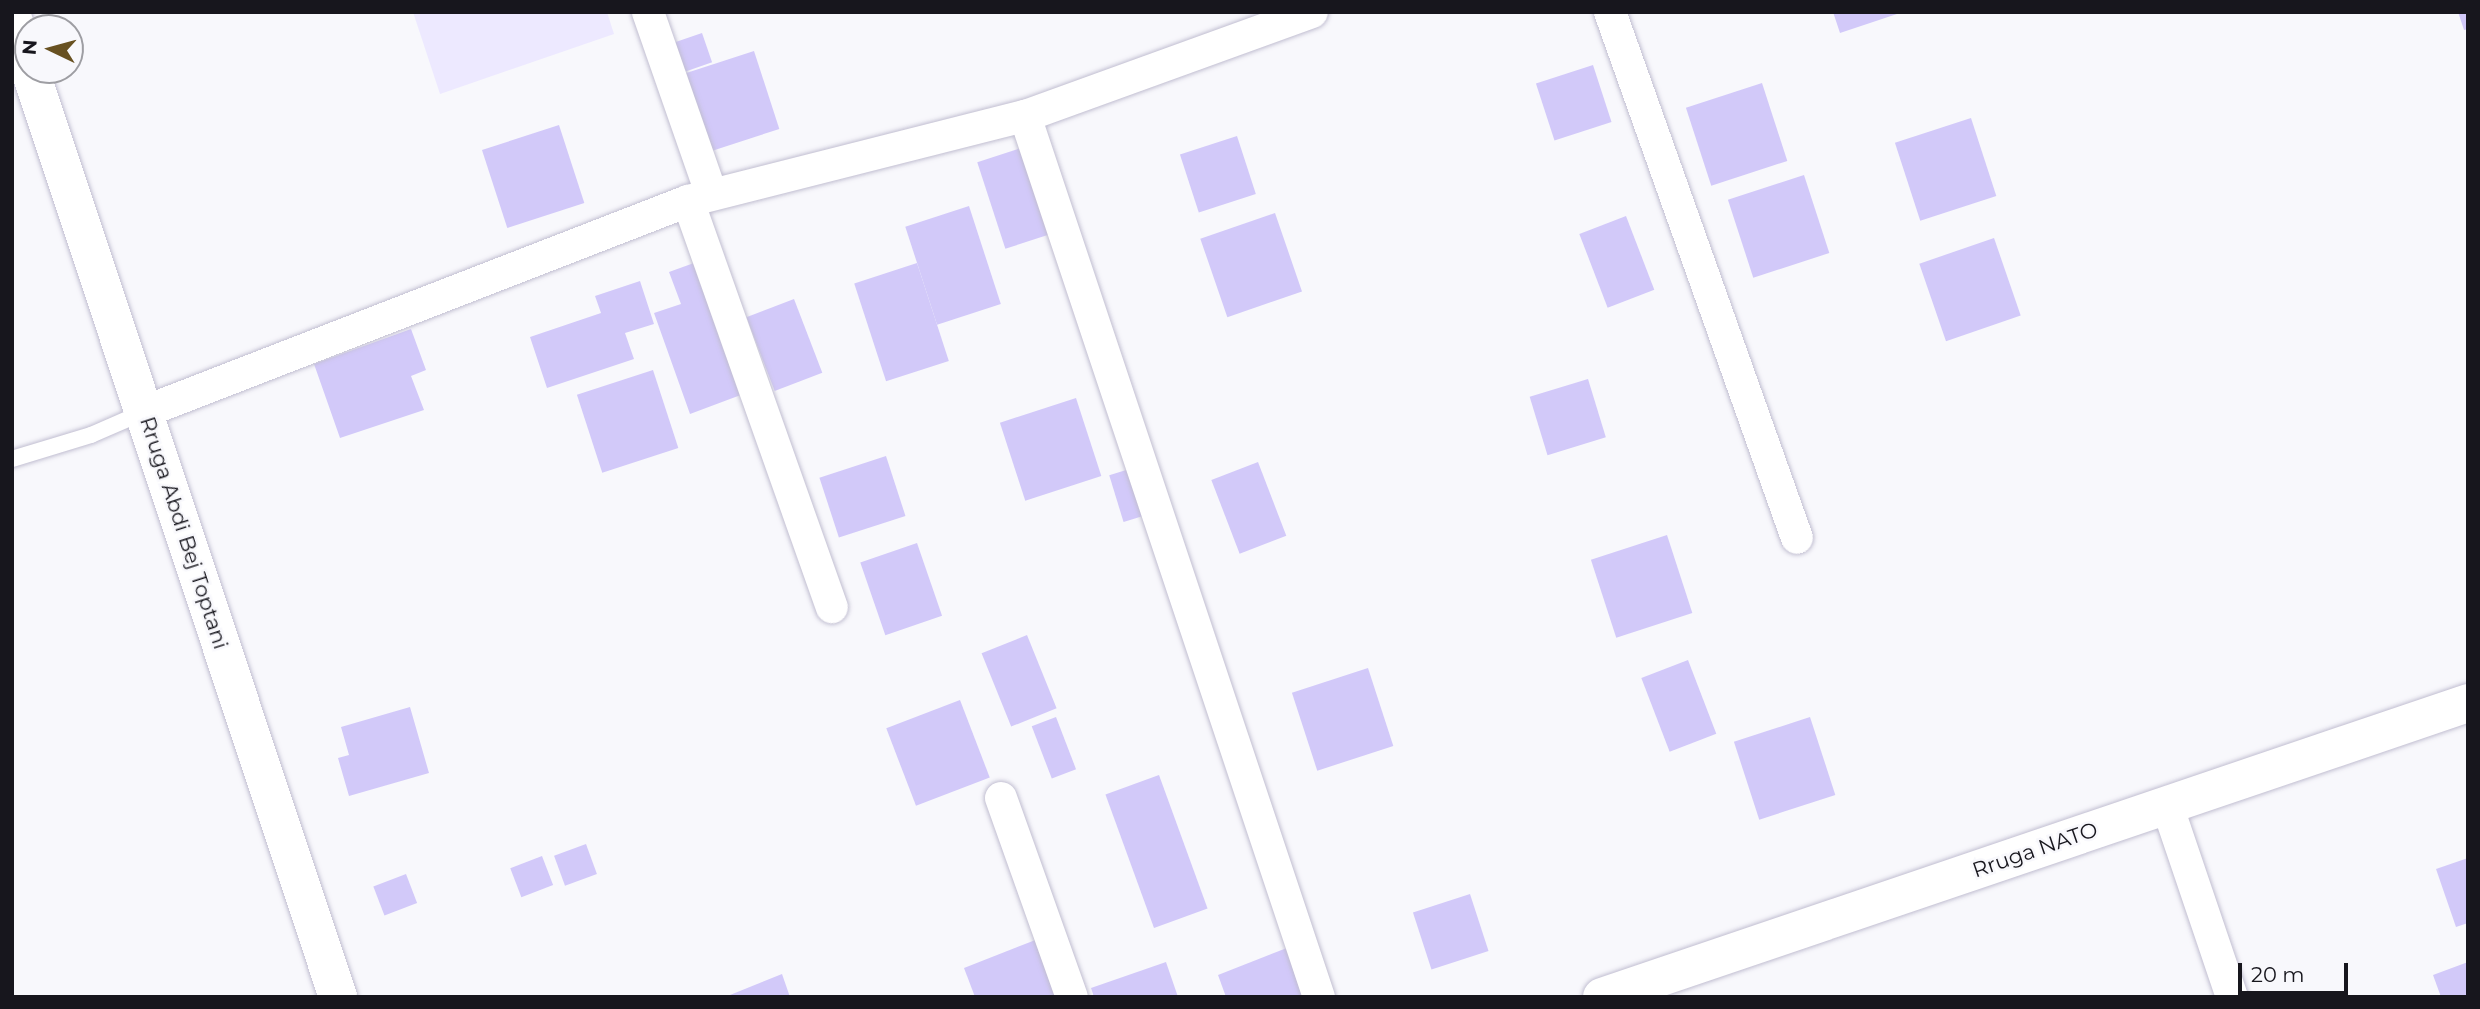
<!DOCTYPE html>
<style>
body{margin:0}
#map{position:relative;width:2480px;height:1009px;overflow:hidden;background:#f8f8fc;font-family:Montserrat,sans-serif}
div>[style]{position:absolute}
.built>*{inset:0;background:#ede9ff}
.building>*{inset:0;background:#d2c9f9;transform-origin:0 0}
.roads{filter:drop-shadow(0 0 2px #c1bed1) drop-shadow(0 0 2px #c1bed1)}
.service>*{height:16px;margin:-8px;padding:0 8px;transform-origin:8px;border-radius:8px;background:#fff}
.minor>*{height:32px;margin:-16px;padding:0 16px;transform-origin:16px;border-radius:16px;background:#fff}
.secondary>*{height:38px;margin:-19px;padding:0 19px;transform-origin:19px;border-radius:19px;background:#fff}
span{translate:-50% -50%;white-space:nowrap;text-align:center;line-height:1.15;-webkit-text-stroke:5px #f8f8fc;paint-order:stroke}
.street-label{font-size:21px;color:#17161d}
.frame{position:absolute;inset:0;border:14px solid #17161d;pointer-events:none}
.north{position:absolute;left:14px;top:14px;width:70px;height:70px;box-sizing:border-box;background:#f8f8fc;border:2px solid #9e9ea3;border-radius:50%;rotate:275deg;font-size:19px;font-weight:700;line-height:28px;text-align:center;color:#17161d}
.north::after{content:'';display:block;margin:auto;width:24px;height:32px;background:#685121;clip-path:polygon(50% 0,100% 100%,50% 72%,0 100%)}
.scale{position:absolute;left:2238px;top:963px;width:110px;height:32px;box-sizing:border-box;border:4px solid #17161d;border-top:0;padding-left:9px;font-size:21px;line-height:24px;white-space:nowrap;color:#17161d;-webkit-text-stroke:5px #f8f8fc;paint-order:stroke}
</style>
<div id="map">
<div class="built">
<div style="clip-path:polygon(413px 12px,607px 12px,614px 34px,440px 94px)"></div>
</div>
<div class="building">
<div style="clip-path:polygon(1833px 12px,1900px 12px,1900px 13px,1840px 33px)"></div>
<div style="clip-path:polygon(2458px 12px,2468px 12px,2468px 29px,2464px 30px)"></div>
<div style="left:702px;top:33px;width:31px;height:34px;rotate:71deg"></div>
<div style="left:754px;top:51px;width:82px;height:80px;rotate:72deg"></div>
<div style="left:1593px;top:65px;width:60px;height:60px;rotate:72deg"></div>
<div style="left:1762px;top:83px;width:82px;height:80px;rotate:72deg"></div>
<div style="left:1971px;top:118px;width:82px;height:80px;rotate:72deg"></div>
<div style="left:559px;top:125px;width:82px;height:81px;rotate:72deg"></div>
<div style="left:1237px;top:136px;width:61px;height:60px;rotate:72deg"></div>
<div style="left:1021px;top:148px;width:91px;height:46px;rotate:72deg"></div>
<div style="left:1804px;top:175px;width:82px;height:80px;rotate:72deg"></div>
<div style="left:969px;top:206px;width:103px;height:67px;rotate:72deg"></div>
<div style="left:1275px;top:213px;width:83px;height:79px;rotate:71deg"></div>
<div style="left:1626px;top:216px;width:79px;height:50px;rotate:69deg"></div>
<div style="left:1994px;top:238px;width:82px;height:79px;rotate:71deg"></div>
<div style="clip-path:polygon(705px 259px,746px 393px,690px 414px,654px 313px,681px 304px,669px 272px)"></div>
<div style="left:917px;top:263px;width:103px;height:66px;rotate:72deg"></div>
<div style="clip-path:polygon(640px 281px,654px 324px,625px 333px,634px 359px,547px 388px,530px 337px,601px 313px,595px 296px)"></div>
<div style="left:794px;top:299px;width:79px;height:51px;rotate:69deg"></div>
<div style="clip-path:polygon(411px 329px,426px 370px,411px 376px,424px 410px,340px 438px,314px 364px)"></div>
<div style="left:653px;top:370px;width:82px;height:80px;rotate:72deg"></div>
<div style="left:1588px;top:379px;width:61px;height:61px;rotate:73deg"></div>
<div style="left:1076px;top:398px;width:82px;height:80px;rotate:72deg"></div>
<div style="left:886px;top:456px;width:63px;height:70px;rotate:72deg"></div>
<div style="left:1258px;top:462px;width:79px;height:50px;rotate:69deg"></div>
<div style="left:1136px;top:467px;width:49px;height:28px;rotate:73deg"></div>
<div style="left:1667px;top:535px;width:82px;height:80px;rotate:72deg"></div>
<div style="left:917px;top:543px;width:77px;height:60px;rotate:71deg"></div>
<div style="left:1027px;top:635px;width:79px;height:49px;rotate:68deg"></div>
<div style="left:1688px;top:660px;width:79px;height:50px;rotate:69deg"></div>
<div style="left:1368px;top:668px;width:82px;height:80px;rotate:72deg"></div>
<div style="left:960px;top:700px;width:83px;height:79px;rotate:69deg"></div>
<div style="clip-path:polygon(410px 707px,429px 773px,349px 796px,338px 758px,349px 755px,341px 727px)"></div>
<div style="left:1056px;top:717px;width:56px;height:26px;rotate:69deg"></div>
<div style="left:1810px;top:717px;width:82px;height:80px;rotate:72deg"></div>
<div style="left:1159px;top:775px;width:142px;height:57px;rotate:70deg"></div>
<div style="left:586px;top:844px;width:32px;height:34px;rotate:70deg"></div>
<div style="left:542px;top:856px;width:31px;height:34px;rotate:69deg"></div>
<div style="clip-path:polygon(2468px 858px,2468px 923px,2456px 927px,2436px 869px)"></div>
<div style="left:406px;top:874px;width:31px;height:35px;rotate:69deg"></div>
<div style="left:1470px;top:894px;width:60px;height:60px;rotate:72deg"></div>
<div style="clip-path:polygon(1038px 939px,1061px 997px,975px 997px,964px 968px)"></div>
<div style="clip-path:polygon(1292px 946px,1312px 997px,1226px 997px,1218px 975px)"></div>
<div style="clip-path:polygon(1166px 962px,1178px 997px,1094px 997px,1091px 988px)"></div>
<div style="clip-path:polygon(2468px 962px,2468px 997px,2441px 997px,2433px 975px)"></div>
<div style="clip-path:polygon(782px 974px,790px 997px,725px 997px)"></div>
</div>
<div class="roads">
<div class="service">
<div style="left:12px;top:459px;width:83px;rotate:-16.9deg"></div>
<div style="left:91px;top:435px;width:58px;rotate:-23.5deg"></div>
</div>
<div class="minor">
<div style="left:648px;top:12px;width:192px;rotate:70.8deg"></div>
<div style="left:1610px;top:12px;width:558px;rotate:70.43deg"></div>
<div style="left:1025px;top:116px;width:929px;rotate:71.55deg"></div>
<div style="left:688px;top:201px;width:431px;rotate:70.5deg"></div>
<div style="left:144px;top:412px;width:583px;rotate:-21.2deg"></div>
<div style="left:688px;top:201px;width:348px;rotate:-14.2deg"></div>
<div style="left:1025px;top:116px;width:305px;rotate:-19.9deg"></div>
<div style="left:1001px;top:798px;width:211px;rotate:70.4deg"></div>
<div style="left:2167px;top:805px;width:203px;rotate:71.3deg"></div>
</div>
<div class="secondary">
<div style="left:12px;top:16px;width:51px;rotate:71.6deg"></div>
<div style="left:30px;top:70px;width:977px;rotate:71.62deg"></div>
<div style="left:1602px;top:997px;width:915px;rotate:-18.75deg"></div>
</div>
</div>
<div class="street-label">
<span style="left:184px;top:533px;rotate:72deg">Rruga Abdi Bej Toptani</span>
<span style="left:2035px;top:850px;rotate:-19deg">Rruga NATO</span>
</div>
<div class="frame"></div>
<div class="north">N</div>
<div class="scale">20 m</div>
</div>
